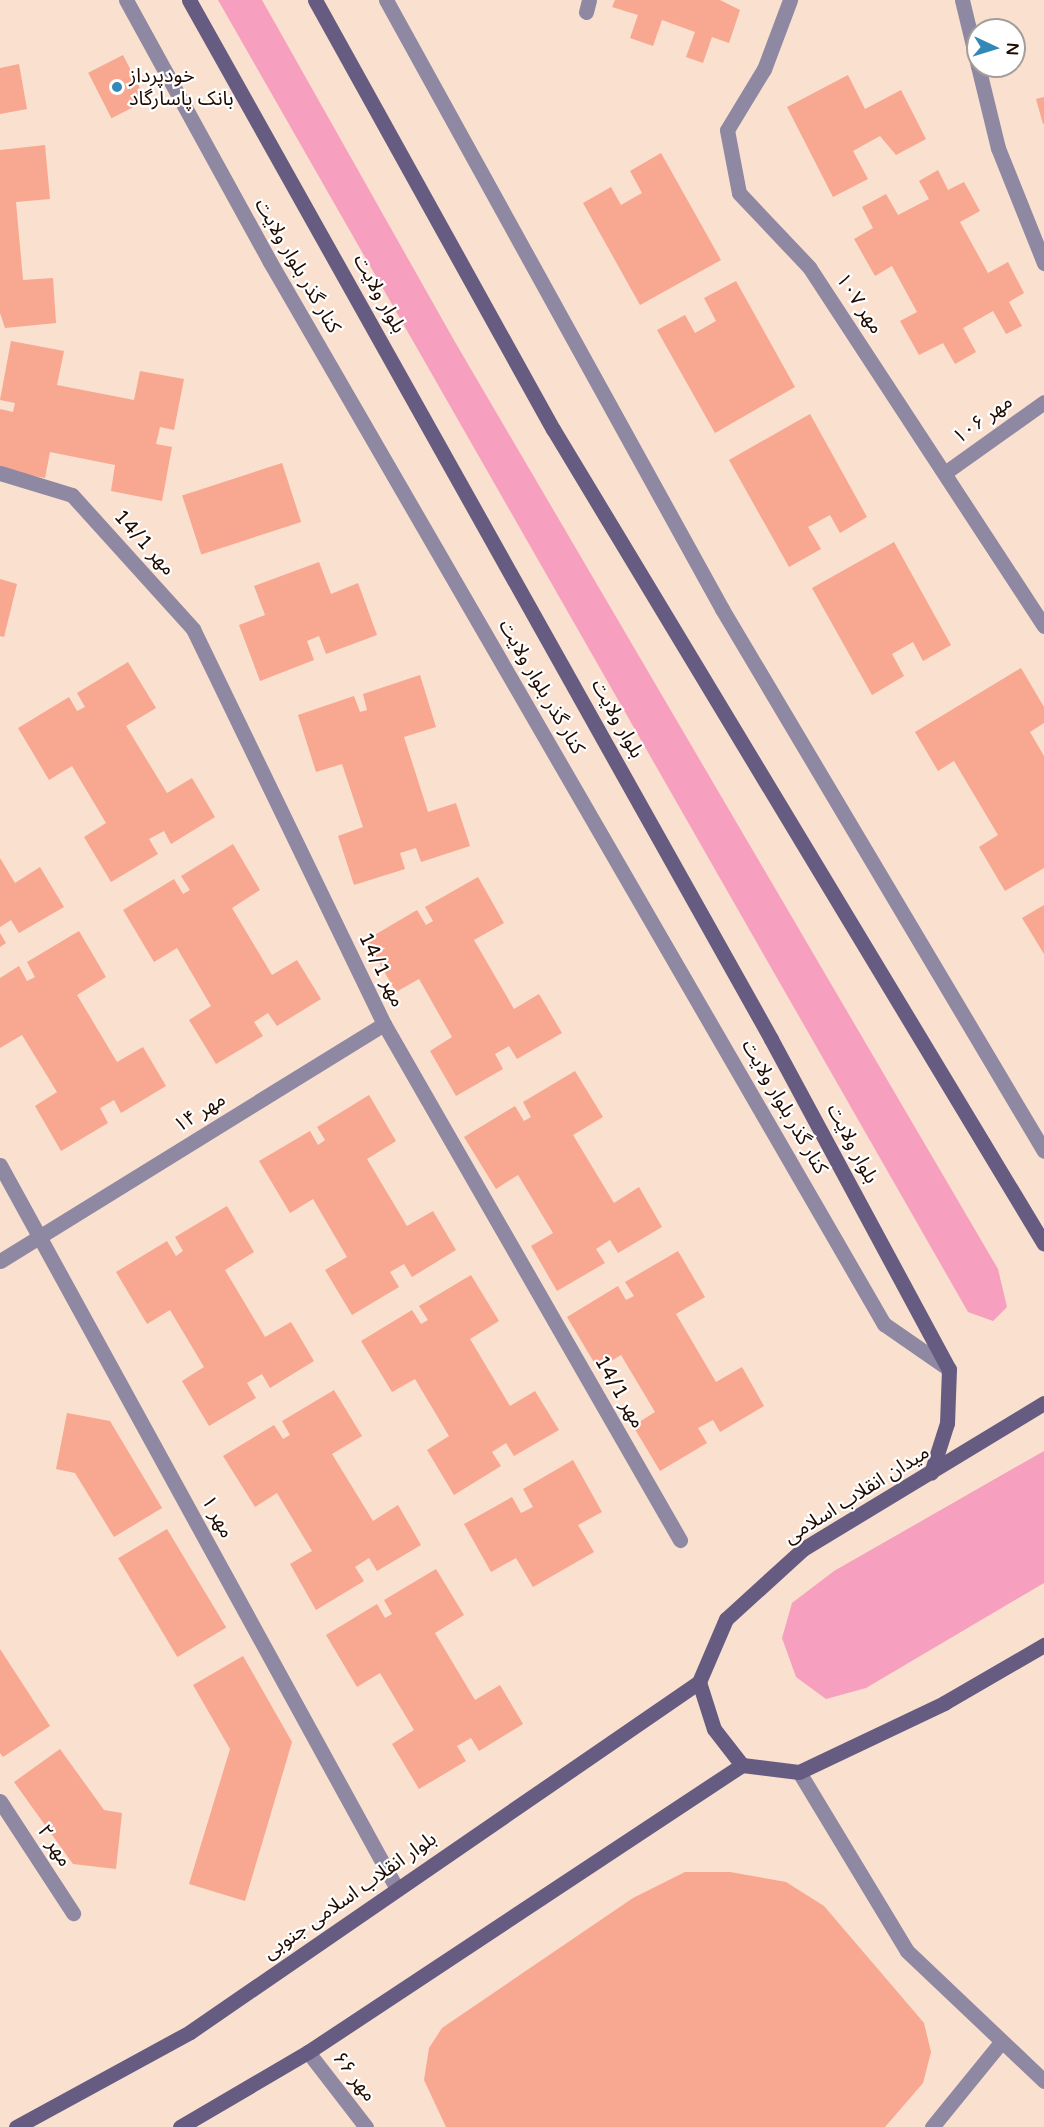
<!DOCTYPE html>
<meta charset="utf-8">
<style>
body{margin:0}
#map{position:relative;width:1044px;height:2127px;overflow:hidden;background:#f9e0cf;font-family:"Varela Round","Noto Sans Arabic",sans-serif}
div>[style]{position:absolute}
.green>*{inset:0;background:#f79fbf}
.building>*{inset:0;background:#f8a790;transform-origin:0 0}
.service>*{height:15px;margin:-7.5px;padding:0 7.5px;transform-origin:7.5px;border-radius:7.5px;background:#8f88a2}
.minor>*{height:15px;margin:-7.5px;padding:0 7.5px;transform-origin:7.5px;border-radius:7.5px;background:#8f88a2}
.tertiary>*{height:15px;margin:-7.5px;padding:0 7.5px;transform-origin:7.5px;border-radius:7.5px;background:#8f88a2}
.secondary>*{height:15px;margin:-7.5px;padding:0 7.5px;transform-origin:7.5px;border-radius:7.5px;background:#665c81}
.dots>*{width:16px;height:16px;translate:-50% -50%;box-sizing:border-box;border:3px solid #fff;border-radius:50%}
span{translate:-50% -50%;white-space:nowrap;text-align:center;line-height:1.15;-webkit-text-stroke:4.5px #fff;paint-order:stroke}
.poi-label{font-size:20px;color:#1f0b00}
.left{translate:0 -50%;text-align:left}
.street-label{font-size:20px;color:#1f0b00}
.north{position:absolute;left:966px;top:18px;width:60px;height:60px;box-sizing:border-box;background:#fff;border:2px solid #a59d99;border-radius:50%;rotate:94deg;font-size:16px;font-weight:700;line-height:24px;text-align:center;color:#1f0b00}
.north::after{content:'';display:block;margin:auto;width:21px;height:27px;background:#3289b8;clip-path:polygon(50% 0,100% 100%,50% 72%,0 100%)}
</style>
<div id="map">
<div class="green">
<div style="clip-path:polygon(218px 0,262px 0,455px 342px,998px 1269px,1007px 1307px,993px 1321px,968px 1312px)"></div>
<div style="clip-path:polygon(1044px 1451px,1044px 1583px,866px 1688px,826px 1699px,796px 1677px,782px 1638px,792px 1603px,834px 1571px)"></div>
</div>
<div class="building">
<div style="clip-path:polygon(615px 0,720px 0,740px 10px,729px 43px,712px 37px,703px 63px,686px 57px,695px 32px,662px 20px,653px 46px,630px 38px,638px 15px,612px 7px)"></div>
<div style="left:123px;top:55px;width:51px;height:39px;rotate:63deg"></div>
<div style="clip-path:polygon(19px 64px,27px 109px,0 114px,0 68px)"></div>
<div style="clip-path:polygon(848px 75px,865px 109px,901px 90px,926px 139px,896px 155px,880px 136px,853px 151px,868px 179px,833px 197px,787px 107px)"></div>
<div style="clip-path:polygon(1044px 97px,1044px 124px,1043px 124px,1036px 99px)"></div>
<div style="clip-path:polygon(45px 145px,50px 199px,16px 202px,23px 280px,53px 278px,56px 323px,5px 328px,0 313px,0 150px)"></div>
<div style="clip-path:polygon(661px 153px,721px 260px,640px 305px,583px 203px,611px 187px,621px 205px,642px 193px,630px 171px)"></div>
<div style="clip-path:polygon(938px 170px,948px 190px,964px 182px,980px 211px,960px 222px,988px 273px,1008px 262px,1024px 293px,1009px 302px,1022px 326px,1006px 334px,993px 311px,963px 328px,976px 352px,955px 364px,943px 343px,919px 355px,900px 321px,917px 312px,892px 266px,875px 276px,854px 239px,873px 228px,862px 207px,886px 194px,898px 215px,929px 199px,919px 181px)"></div>
<div style="clip-path:polygon(736px 281px,795px 387px,715px 433px,657px 330px,685px 315px,695px 333px,716px 321px,704px 298px)"></div>
<div style="clip-path:polygon(11px 341px,64px 351px,57px 385px,134px 400px,140px 371px,184px 379px,174px 430px,160px 427px,156px 444px,172px 447px,162px 501px,111px 491px,115px 465px,50px 452px,45px 478px,0 470px,0 409px,13px 412px,15px 403px,0 400px)"></div>
<div style="clip-path:polygon(810px 414px,867px 517px,840px 533px,830px 515px,808px 527px,821px 549px,789px 567px,729px 460px)"></div>
<div style="left:282px;top:463px;width:62px;height:105px;rotate:72deg"></div>
<div style="clip-path:polygon(894px 542px,951px 645px,923px 661px,913px 642px,892px 654px,904px 676px,872px 695px,812px 588px)"></div>
<div style="clip-path:polygon(319px 562px,331px 594px,358px 583px,377px 635px,326px 654px,319px 636px,307px 641px,314px 660px,260px 681px,239px 625px,265px 615px,254px 586px)"></div>
<div style="clip-path:polygon(0 579px,17px 584px,4px 637px,0 636px)"></div>
<div style="clip-path:polygon(128px 662px,156px 708px,126px 726px,167px 793px,192px 778px,215px 817px,171px 844px,164px 831px,149px 839px,158px 854px,111px 882px,84px 837px,106px 823px,72px 766px,49px 780px,18px 728px,69px 697px,77px 711px,85px 707px,77px 693px)"></div>
<div style="clip-path:polygon(1021px 668px,1044px 707px,1044px 723px,1030px 732px,1044px 756px,1044px 868px,1005px 891px,979px 847px,998px 835px,954px 761px,938px 771px,915px 732px)"></div>
<div style="clip-path:polygon(420px 675px,436px 727px,404px 737px,428px 812px,456px 803px,470px 846px,421px 862px,416px 848px,400px 853px,405px 869px,354px 885px,338px 836px,363px 827px,342px 764px,316px 772px,298px 715px,354px 696px,360px 712px,367px 710px,363px 694px)"></div>
<div style="clip-path:polygon(233px 844px,260px 890px,232px 908px,272px 975px,297px 960px,321px 999px,277px 1026px,268px 1013px,254px 1022px,263px 1036px,216px 1064px,189px 1020px,211px 1006px,177px 948px,154px 962px,123px 910px,174px 879px,183px 894px,190px 890px,181px 876px)"></div>
<div style="clip-path:polygon(0 858px,15px 883px,40px 867px,64px 907px,19px 933px,11px 920px,0 927px)"></div>
<div style="clip-path:polygon(478px 877px,504px 923px,474px 940px,514px 1009px,539px 994px,562px 1033px,517px 1059px,509px 1046px,495px 1054px,503px 1069px,456px 1096px,430px 1051px,452px 1037px,419px 979px,396px 992px,366px 940px,417px 910px,426px 925px,433px 921px,425px 907px)"></div>
<div style="clip-path:polygon(1044px 905px,1044px 954px,1022px 918px)"></div>
<div style="clip-path:polygon(79px 931px,106px 977px,77px 995px,117px 1062px,143px 1047px,166px 1086px,121px 1113px,114px 1100px,100px 1108px,108px 1123px,61px 1151px,35px 1106px,57px 1092px,22px 1035px,0 1048px,0 978px,19px 966px,27px 981px,35px 977px,27px 962px)"></div>
<div style="clip-path:polygon(0 933px,6px 943px,0 947px)"></div>
<div style="clip-path:polygon(575px 1071px,603px 1117px,573px 1135px,614px 1203px,639px 1187px,662px 1227px,618px 1253px,610px 1240px,596px 1249px,605px 1263px,557px 1291px,531px 1246px,553px 1233px,518px 1175px,496px 1189px,464px 1137px,515px 1106px,524px 1121px,531px 1117px,523px 1102px)"></div>
<div style="clip-path:polygon(369px 1095px,396px 1141px,367px 1159px,407px 1226px,433px 1211px,456px 1250px,412px 1277px,404px 1264px,390px 1272px,399px 1287px,352px 1315px,325px 1270px,347px 1257px,313px 1199px,290px 1213px,259px 1161px,310px 1131px,318px 1145px,325px 1140px,317px 1127px)"></div>
<div style="clip-path:polygon(227px 1206px,254px 1252px,225px 1270px,265px 1337px,291px 1322px,314px 1361px,270px 1388px,262px 1374px,247px 1383px,256px 1398px,209px 1426px,182px 1381px,204px 1367px,170px 1310px,147px 1324px,116px 1272px,167px 1241px,176px 1256px,183px 1251px,175px 1237px)"></div>
<div style="clip-path:polygon(678px 1251px,705px 1297px,676px 1314px,716px 1382px,742px 1367px,764px 1406px,720px 1432px,713px 1420px,698px 1428px,707px 1443px,660px 1471px,633px 1426px,655px 1412px,621px 1355px,598px 1369px,567px 1317px,618px 1286px,626px 1300px,634px 1296px,625px 1282px)"></div>
<div style="clip-path:polygon(471px 1275px,499px 1321px,470px 1339px,510px 1406px,535px 1391px,559px 1430px,514px 1456px,506px 1443px,492px 1452px,501px 1466px,454px 1495px,427px 1450px,449px 1436px,415px 1379px,392px 1392px,361px 1341px,412px 1310px,421px 1324px,428px 1320px,419px 1306px)"></div>
<div style="clip-path:polygon(334px 1390px,362px 1436px,332px 1454px,373px 1521px,398px 1505px,421px 1545px,377px 1571px,369px 1558px,355px 1567px,364px 1581px,316px 1610px,290px 1564px,312px 1551px,277px 1493px,255px 1507px,223px 1456px,274px 1425px,283px 1439px,290px 1435px,282px 1421px)"></div>
<div style="clip-path:polygon(67px 1413px,110px 1421px,162px 1508px,114px 1537px,75px 1473px,56px 1469px)"></div>
<div style="clip-path:polygon(573px 1460px,602px 1512px,578px 1525px,594px 1552px,533px 1587px,516px 1558px,491px 1572px,464px 1524px,512px 1497px,521px 1513px,533px 1507px,523px 1489px)"></div>
<div style="left:167px;top:1529px;width:115px;height:57px;rotate:59deg"></div>
<div style="clip-path:polygon(436px 1569px,464px 1615px,435px 1633px,475px 1700px,500px 1685px,523px 1724px,479px 1751px,471px 1738px,457px 1746px,466px 1761px,419px 1789px,392px 1744px,414px 1730px,380px 1673px,357px 1687px,326px 1635px,377px 1604px,385px 1618px,392px 1614px,384px 1600px)"></div>
<div style="clip-path:polygon(0 1649px,50px 1726px,3px 1757px,0 1753px)"></div>
<div style="clip-path:polygon(243px 1656px,292px 1742px,245px 1901px,189px 1884px,230px 1749px,193px 1685px)"></div>
<div style="clip-path:polygon(60px 1749px,104px 1810px,122px 1813px,116px 1869px,73px 1864px,14px 1782px)"></div>
<div style="clip-path:polygon(685px 1872px,730px 1872px,786px 1882px,824px 1906px,924px 2023px,931px 2052px,923px 2083px,885px 2127px,446px 2127px,424px 2080px,429px 2048px,442px 2028px,633px 1898px)"></div>
</div>
<div class="service">
<div style="left:962px;top:0;width:68px;rotate:76.4deg"></div>
<div style="left:586px;top:12px;width:12px;rotate:-76deg"></div>
<div style="left:978px;top:66px;width:84px;rotate:76.3deg"></div>
<div style="left:998px;top:148px;width:124px;rotate:68.2deg"></div>
<div style="left:0;top:473px;width:75px;rotate:17deg"></div>
<div style="left:72px;top:495px;width:181px;rotate:47.9deg"></div>
<div style="left:193px;top:629px;width:439px;rotate:64.2deg"></div>
<div style="left:384px;top:1024px;width:595px;rotate:60.16deg"></div>
<div style="left:799px;top:1772px;width:209px;rotate:58.9deg"></div>
<div style="left:907px;top:1951px;width:189px;rotate:43.5deg"></div>
<div style="left:0;top:1801px;width:134px;rotate:56.9deg"></div>
<div style="left:932px;top:2127px;width:109px;rotate:-50.9deg"></div>
</div>
<div class="minor">
<div style="left:126px;top:0;width:299px;rotate:61.2deg"></div>
<div style="left:270px;top:262px;width:1227px;rotate:59.97deg"></div>
<div style="left:884px;top:1324px;width:79px;rotate:34.7deg"></div>
<div style="left:386px;top:0;width:696px;rotate:61.11deg"></div>
<div style="left:722px;top:609px;width:630px;rotate:59.29deg"></div>
<div style="left:790px;top:0;width:74px;rotate:110.6deg"></div>
<div style="left:764px;top:69px;width:71px;rotate:121.2deg"></div>
<div style="left:727px;top:130px;width:64px;rotate:79.2deg"></div>
<div style="left:739px;top:193px;width:102px;rotate:46.6deg"></div>
<div style="left:809px;top:267px;width:429px;rotate:56.8deg"></div>
<div style="left:946px;top:472px;width:120px;rotate:-35.5deg"></div>
<div style="left:0;top:1261px;width:451px;rotate:-31.7deg"></div>
<div style="left:308px;top:2052px;width:95px;rotate:52.3deg"></div>
</div>
<div class="tertiary">
<div style="left:0;top:1165px;width:826px;rotate:61.26deg"></div>
</div>
<div class="secondary">
<div style="left:189px;top:0;width:1191px;rotate:60.74deg"></div>
<div style="left:771px;top:1039px;width:375px;rotate:61.7deg"></div>
<div style="left:949px;top:1369px;width:54px;rotate:92.1deg"></div>
<div style="left:947px;top:1423px;width:52px;rotate:107.7deg"></div>
<div style="left:315px;top:0;width:491px;rotate:61deg"></div>
<div style="left:553px;top:429px;width:951px;rotate:58.93deg"></div>
<div style="left:1044px;top:1403px;width:282px;rotate:148.8deg"></div>
<div style="left:803px;top:1549px;width:104px;rotate:137.7deg"></div>
<div style="left:726px;top:1619px;width:69px;rotate:113.2deg"></div>
<div style="left:699px;top:1682px;width:49px;rotate:72.3deg"></div>
<div style="left:714px;top:1729px;width:46px;rotate:52.1deg"></div>
<div style="left:742px;top:1765px;width:57px;rotate:7deg"></div>
<div style="left:799px;top:1772px;width:161px;rotate:-25.4deg"></div>
<div style="left:944px;top:1703px;width:116px;rotate:-30.1deg"></div>
<div style="left:16px;top:2127px;width:198px;rotate:-28.6deg"></div>
<div style="left:190px;top:2032px;width:618px;rotate:-34.51deg"></div>
<div style="left:180px;top:2127px;width:148px;rotate:-30.4deg"></div>
<div style="left:308px;top:2052px;width:520px;rotate:-33.48deg"></div>
</div>
<div class="dots">
<div style="left:117px;top:87px;background:#3289b8"></div>
</div>
<div class="poi-label">
<span class="left" style="left:129px;top:88px">خودپرداز<br>بانک پاسارگاد</span>
</div>
<div class="street-label">
<span style="left:297px;top:266px;rotate:60deg">کنار گذر بلوار ولایت</span>
<span style="left:379px;top:294px;rotate:61deg">بلوار ولایت</span>
<span style="left:859px;top:304px;rotate:56deg">مهر ۱۰۷</span>
<span style="left:983px;top:420px;rotate:-36deg">مهر ۱۰۶</span>
<span style="left:144px;top:543px;rotate:48deg">مهر 14/1</span>
<span style="left:541px;top:687px;rotate:60deg">کنار گذر بلوار ولایت</span>
<span style="left:617px;top:719px;rotate:61deg">بلوار ولایت</span>
<span style="left:381px;top:970px;rotate:64deg">مهر 14/1</span>
<span style="left:784px;top:1107px;rotate:60deg">کنار گذر بلوار ولایت</span>
<span style="left:200px;top:1113px;rotate:-32deg">مهر ۱۴</span>
<span style="left:852px;top:1144px;rotate:62deg">بلوار ولایت</span>
<span style="left:619px;top:1392px;rotate:60deg">مهر 14/1</span>
<span style="left:857px;top:1495px;rotate:-32deg">میدان انقلاب اسلامی</span>
<span style="left:217px;top:1517px;rotate:61deg">مهر ۱</span>
<span style="left:54px;top:1846px;rotate:57deg">مهر ۲</span>
<span style="left:350px;top:1896px;rotate:-35deg">بلوار انقلاب اسلامی جنوبی</span>
<span style="left:354px;top:2077px;rotate:52deg">مهر ۶۶</span>
</div>
<div class="north">N</div>
</div>
